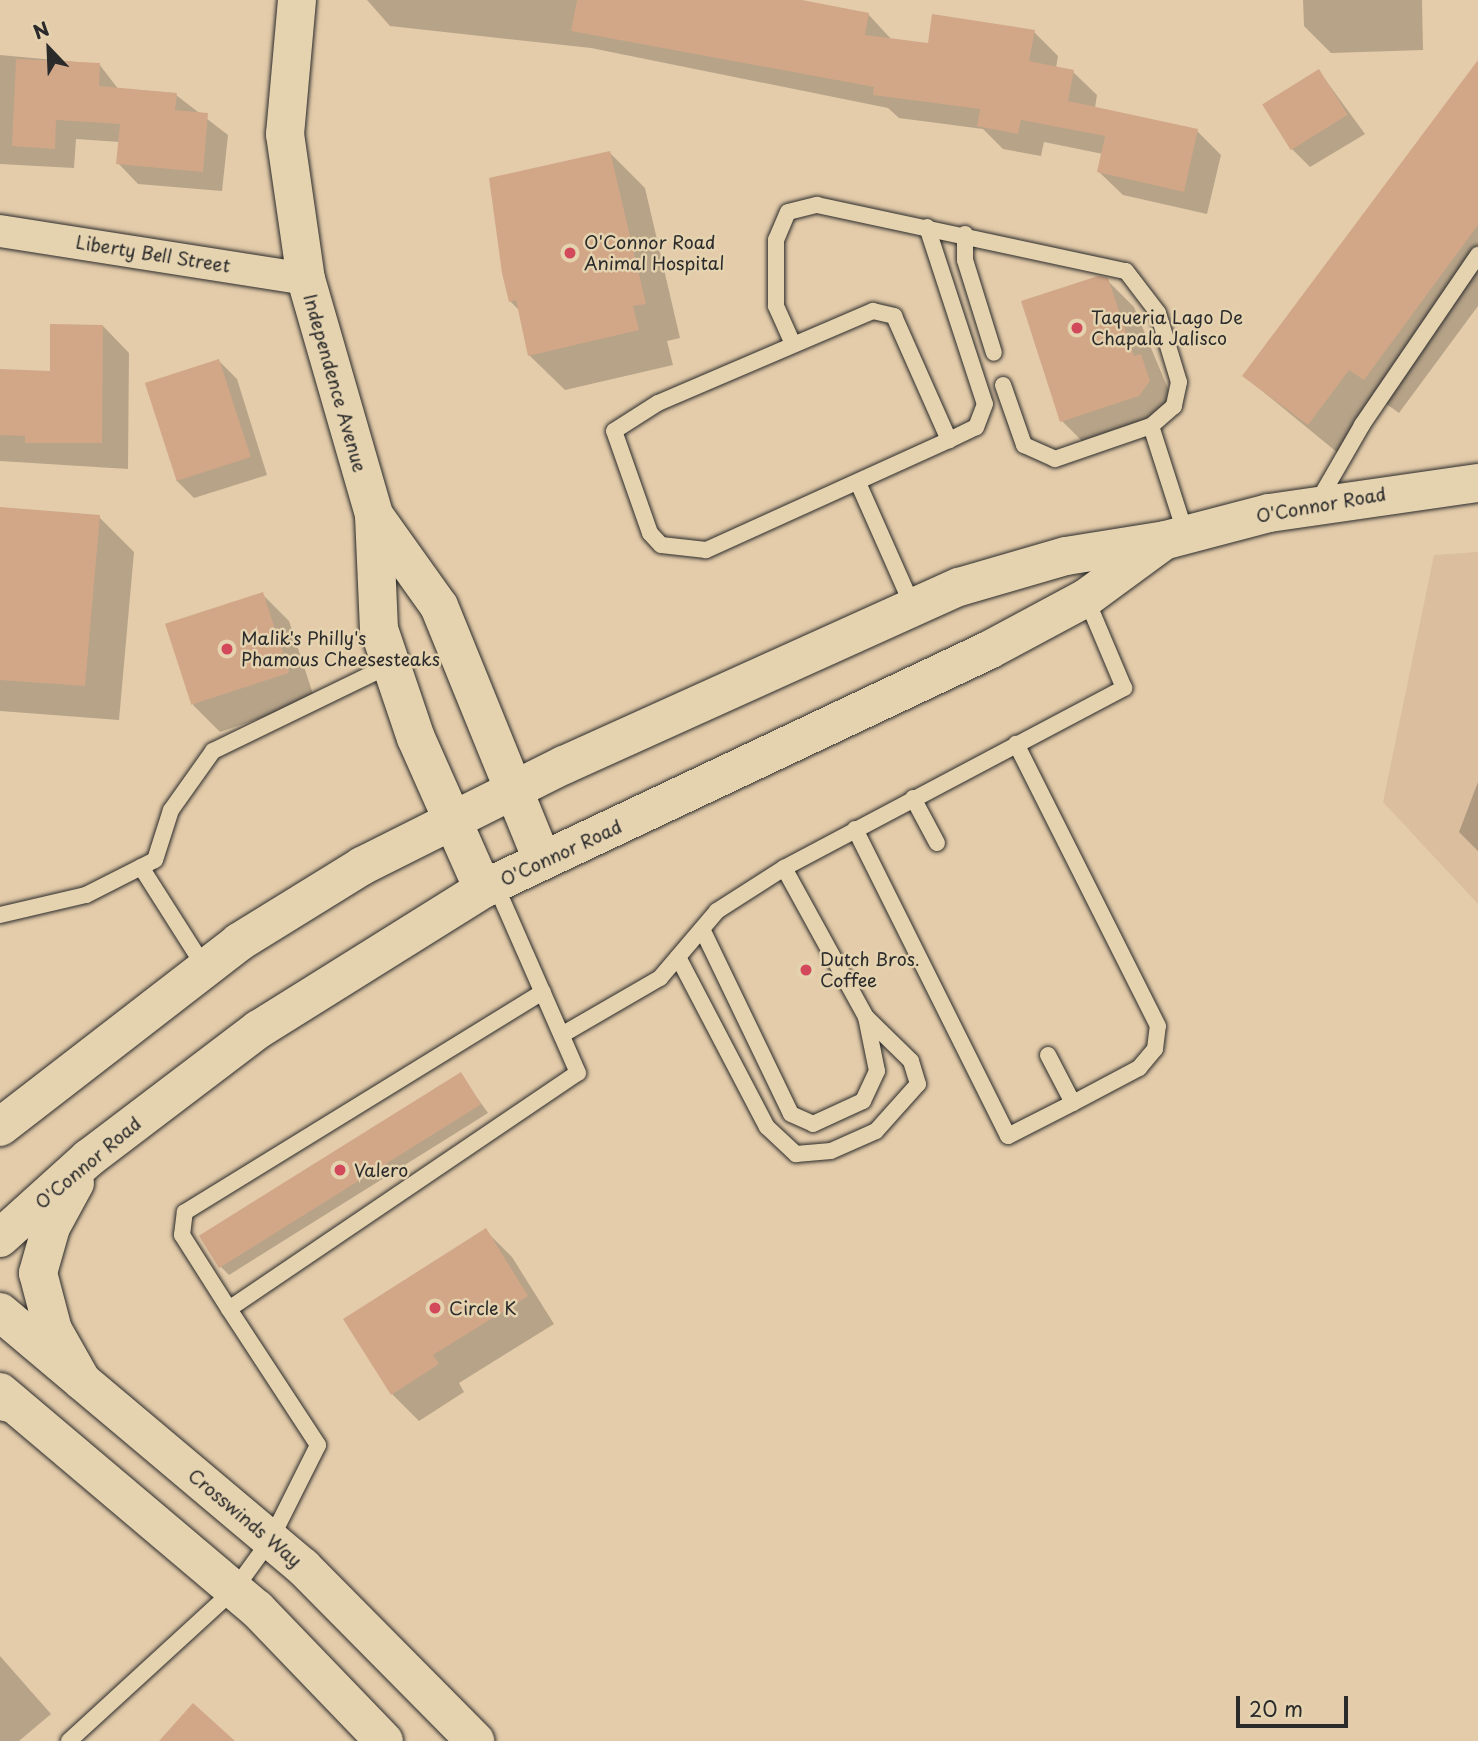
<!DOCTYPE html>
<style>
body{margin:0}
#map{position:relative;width:1478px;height:1741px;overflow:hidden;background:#e4ccaa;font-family:"Playpen Sans",sans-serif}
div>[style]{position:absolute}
.built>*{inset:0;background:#dabe9e}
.shadow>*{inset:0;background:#0003}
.building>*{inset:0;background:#d1a788;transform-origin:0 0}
.roads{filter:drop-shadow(0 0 2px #2b2b2b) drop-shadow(0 0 2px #2b2b2b)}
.service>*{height:16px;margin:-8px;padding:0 8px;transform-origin:8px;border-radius:8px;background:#e5d3b0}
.minor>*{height:32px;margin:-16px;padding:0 16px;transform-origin:16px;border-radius:16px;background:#e5d3b0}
.tertiary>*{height:38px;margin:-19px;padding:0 19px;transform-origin:19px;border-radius:19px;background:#e5d3b0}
.secondary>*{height:38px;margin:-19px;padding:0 19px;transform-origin:19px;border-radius:19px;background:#e5d3b0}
.trunk>*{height:38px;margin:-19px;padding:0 19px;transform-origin:19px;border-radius:19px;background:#e5d3b0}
.dots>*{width:19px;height:19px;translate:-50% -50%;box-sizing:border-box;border:4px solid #e5d3b0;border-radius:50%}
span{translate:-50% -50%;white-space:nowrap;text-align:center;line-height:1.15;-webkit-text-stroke:5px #e5d3b0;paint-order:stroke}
.poi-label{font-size:18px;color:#2b2b2b}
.left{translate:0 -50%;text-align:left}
.street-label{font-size:18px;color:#2b2b2b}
.north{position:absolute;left:14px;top:14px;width:70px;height:70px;-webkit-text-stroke:5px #e5d3b0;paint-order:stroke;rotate:337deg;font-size:19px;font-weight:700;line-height:28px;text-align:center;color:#2b2b2b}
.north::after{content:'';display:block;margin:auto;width:24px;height:32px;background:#2b2b2b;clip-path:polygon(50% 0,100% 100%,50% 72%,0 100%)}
.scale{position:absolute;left:1236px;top:1696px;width:112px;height:32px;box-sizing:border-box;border:4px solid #2b2b2b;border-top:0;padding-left:9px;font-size:21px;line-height:24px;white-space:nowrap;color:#2b2b2b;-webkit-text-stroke:5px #e5d3b0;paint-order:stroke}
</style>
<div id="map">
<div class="built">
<div style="clip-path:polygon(1478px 552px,1478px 904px,1383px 802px,1434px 555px)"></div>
</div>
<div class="shadow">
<div style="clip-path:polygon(367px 0,793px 0,868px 14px,892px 40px,929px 45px,1034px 32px,1058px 56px,1056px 68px,1073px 72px,1097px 95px,1095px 108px,1197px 131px,1221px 155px,1207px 214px,1123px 195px,1099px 172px,1103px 154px,1044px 142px,1041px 156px,1003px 149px,983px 129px,899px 118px,888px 108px,591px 48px,390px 26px)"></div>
<div style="clip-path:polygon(1303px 0,1422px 0,1423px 50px,1331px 53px,1304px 26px)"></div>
<div style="clip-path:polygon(0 55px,99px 64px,119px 90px,176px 95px,228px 135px,222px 191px,138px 184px,118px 163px,120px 142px,76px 139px,74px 168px,0 164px)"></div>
<div style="clip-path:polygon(1478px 63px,1478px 306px,1399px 413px,1385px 403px,1344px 458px,1244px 376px)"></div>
<div style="clip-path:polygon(1319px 71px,1365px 134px,1310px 167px,1292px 149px)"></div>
<div style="clip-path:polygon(610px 153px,645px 188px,680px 338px,667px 341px,673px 365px,565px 390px,530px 356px,520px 311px,510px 301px)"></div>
<div style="clip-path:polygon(1107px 280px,1134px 307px,1176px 408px,1088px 447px,1062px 421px)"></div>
<div style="clip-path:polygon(103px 326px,129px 353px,128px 469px,0 461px,0 371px,51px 373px)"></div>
<div style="clip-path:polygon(219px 361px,237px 379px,267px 475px,194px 498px,176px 480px)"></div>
<div style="clip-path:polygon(0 509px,99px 517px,134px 552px,119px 720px,0 711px)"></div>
<div style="clip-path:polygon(262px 594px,289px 621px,315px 700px,220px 732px,193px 705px)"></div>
<div style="clip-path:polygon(1478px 782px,1478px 851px,1459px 832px)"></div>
<div style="clip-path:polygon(460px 1074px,488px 1113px,229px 1275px,220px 1266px,201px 1235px)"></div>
<div style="clip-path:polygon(486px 1231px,512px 1257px,554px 1324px,459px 1383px,464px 1392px,419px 1421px,392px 1394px)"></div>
<div style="clip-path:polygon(0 1656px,51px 1714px,19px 1741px,0 1741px)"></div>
</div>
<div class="building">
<div style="clip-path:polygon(577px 0,802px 0,869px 13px,865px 35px,928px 43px,932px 14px,1035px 30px,1029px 61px,1074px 70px,1068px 101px,1198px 129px,1184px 192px,1097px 172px,1105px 136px,1021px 120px,1018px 134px,977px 126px,980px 109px,873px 95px,874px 87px,571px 31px)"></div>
<div style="clip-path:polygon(16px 59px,100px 63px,99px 86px,177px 93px,175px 110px,208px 113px,203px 172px,116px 164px,120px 124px,56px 120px,55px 149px,12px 146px)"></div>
<div style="clip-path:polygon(1478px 60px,1478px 225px,1364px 380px,1349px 370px,1308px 425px,1242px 376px)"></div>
<div style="left:1319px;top:69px;width:54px;height:67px;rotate:58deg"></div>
<div style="clip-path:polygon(610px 151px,646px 304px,633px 306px,639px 330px,528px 356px,516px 300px,509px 302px,502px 273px,489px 178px)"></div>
<div style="clip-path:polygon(1098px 276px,1108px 278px,1134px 356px,1141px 354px,1150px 381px,1139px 396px,1060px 422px,1021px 301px)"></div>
<div style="clip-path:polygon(50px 324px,103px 325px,102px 443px,25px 443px,25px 436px,0 435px,0 369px,50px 371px)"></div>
<div style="left:219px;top:359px;width:103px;height:78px;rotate:72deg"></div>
<div style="clip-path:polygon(0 507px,100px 515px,85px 686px,0 680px)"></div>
<div style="left:263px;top:592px;width:85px;height:103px;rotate:72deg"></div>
<div style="left:461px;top:1072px;width:38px;height:309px;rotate:58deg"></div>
<div style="clip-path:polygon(486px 1228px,528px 1296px,433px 1355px,439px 1364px,391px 1395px,343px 1319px)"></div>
<div style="clip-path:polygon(193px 1703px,235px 1741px,159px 1741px)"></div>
</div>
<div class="roads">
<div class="service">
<div style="left:927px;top:227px;width:186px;rotate:71.9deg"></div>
<div style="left:985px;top:404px;width:25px;rotate:111deg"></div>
<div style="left:976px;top:427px;width:30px;rotate:154deg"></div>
<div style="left:965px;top:234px;width:26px;rotate:90deg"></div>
<div style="left:965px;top:260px;width:97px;rotate:72.7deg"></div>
<div style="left:873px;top:311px;width:22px;rotate:13deg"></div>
<div style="left:894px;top:316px;width:136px;rotate:66.1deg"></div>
<div style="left:949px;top:440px;width:267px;rotate:155.6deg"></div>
<div style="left:706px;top:550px;width:45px;rotate:-173.7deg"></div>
<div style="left:661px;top:545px;width:16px;rotate:-133deg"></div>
<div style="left:650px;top:533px;width:108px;rotate:-109.4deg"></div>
<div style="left:614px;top:431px;width:52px;rotate:-32.5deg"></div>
<div style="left:658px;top:403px;width:234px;rotate:-23.2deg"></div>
<div style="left:793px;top:344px;width:42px;rotate:-114.1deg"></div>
<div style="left:776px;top:306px;width:66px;rotate:-90deg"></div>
<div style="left:776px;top:240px;width:30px;rotate:-67deg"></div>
<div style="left:788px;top:212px;width:30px;rotate:-14deg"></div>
<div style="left:817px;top:205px;width:316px;rotate:12.1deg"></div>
<div style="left:1126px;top:271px;width:53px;rotate:52.7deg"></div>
<div style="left:1158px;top:313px;width:72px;rotate:73.1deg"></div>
<div style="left:1179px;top:382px;width:25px;rotate:102deg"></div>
<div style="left:1174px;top:406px;width:30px;rotate:139deg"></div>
<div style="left:1151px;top:426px;width:114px;rotate:72.2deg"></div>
<div style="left:1003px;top:385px;width:64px;rotate:70.7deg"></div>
<div style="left:1024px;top:445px;width:34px;rotate:24deg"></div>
<div style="left:1055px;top:459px;width:102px;rotate:-19deg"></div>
<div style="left:859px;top:485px;width:133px;rotate:66.1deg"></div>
<div style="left:1317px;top:503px;width:90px;rotate:-60deg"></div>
<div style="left:1362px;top:425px;width:206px;rotate:-55.7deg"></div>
<div style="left:913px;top:798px;width:51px;rotate:61.9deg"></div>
<div style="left:855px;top:829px;width:343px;rotate:63.5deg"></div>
<div style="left:1008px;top:1136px;width:73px;rotate:-26.9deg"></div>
<div style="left:1073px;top:1103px;width:75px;rotate:-27.9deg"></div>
<div style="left:1139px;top:1068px;width:25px;rotate:-50deg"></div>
<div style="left:1155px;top:1049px;width:23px;rotate:-83deg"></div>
<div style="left:1158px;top:1026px;width:316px;rotate:-116.7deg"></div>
<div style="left:141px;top:867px;width:120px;rotate:57.6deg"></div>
<div style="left:0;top:915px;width:88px;rotate:-13.1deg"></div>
<div style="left:86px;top:895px;width:77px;rotate:-26.9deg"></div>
<div style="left:155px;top:860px;width:52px;rotate:-72.3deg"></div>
<div style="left:171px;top:810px;width:72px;rotate:-54.6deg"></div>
<div style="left:213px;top:751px;width:197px;rotate:-25.9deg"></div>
<div style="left:702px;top:929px;width:205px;rotate:64.3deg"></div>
<div style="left:791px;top:1114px;width:24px;rotate:24deg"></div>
<div style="left:813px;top:1124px;width:55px;rotate:-24.7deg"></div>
<div style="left:863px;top:1101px;width:33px;rotate:-65deg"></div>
<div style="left:877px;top:1071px;width:55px;rotate:-101.5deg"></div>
<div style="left:866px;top:1017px;width:170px;rotate:-118.8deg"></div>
<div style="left:678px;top:957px;width:192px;rotate:62.4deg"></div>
<div style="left:767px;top:1127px;width:40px;rotate:43deg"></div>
<div style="left:796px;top:1154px;width:35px;rotate:-5deg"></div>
<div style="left:831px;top:1151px;width:49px;rotate:-24deg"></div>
<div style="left:876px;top:1131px;width:63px;rotate:-48.2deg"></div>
<div style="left:918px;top:1084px;width:24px;rotate:-107deg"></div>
<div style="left:911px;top:1061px;width:63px;rotate:-135.6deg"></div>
<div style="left:565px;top:1033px;width:110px;rotate:-30.1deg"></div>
<div style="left:660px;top:978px;width:88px;rotate:-49.6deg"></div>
<div style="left:717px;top:911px;width:80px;rotate:-32.7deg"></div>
<div style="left:784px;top:868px;width:385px;rotate:-27.9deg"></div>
<div style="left:1124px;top:688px;width:98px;rotate:-112.9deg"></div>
<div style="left:1048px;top:1055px;width:54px;rotate:62.5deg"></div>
<div style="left:229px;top:1309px;width:88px;rotate:-122.4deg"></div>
<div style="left:182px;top:1235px;width:23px;rotate:-83deg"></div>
<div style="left:185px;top:1212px;width:420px;rotate:-31.6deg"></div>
<div style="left:69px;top:1741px;width:224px;rotate:-42.5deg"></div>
<div style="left:234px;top:1590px;width:63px;rotate:-54deg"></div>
<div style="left:271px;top:1539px;width:105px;rotate:-63.4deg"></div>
<div style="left:318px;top:1445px;width:163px;rotate:-123.2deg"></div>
<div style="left:229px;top:1309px;width:421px;rotate:-34.1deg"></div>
<div style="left:578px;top:1073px;width:206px;rotate:-113.7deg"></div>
</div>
<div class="minor">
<div style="left:0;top:231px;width:310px;rotate:8.9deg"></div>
</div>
<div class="tertiary">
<div style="left:297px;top:0;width:135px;rotate:95.1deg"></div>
<div style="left:285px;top:134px;width:147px;rotate:81.8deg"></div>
<div style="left:306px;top:279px;width:246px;rotate:73.9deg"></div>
<div style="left:374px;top:515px;width:114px;rotate:87.5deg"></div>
<div style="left:379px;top:629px;width:115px;rotate:71.3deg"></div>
<div style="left:416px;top:738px;width:165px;rotate:66.1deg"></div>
<div style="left:374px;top:515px;width:112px;rotate:54.5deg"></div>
<div style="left:439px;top:606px;width:274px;rotate:67.9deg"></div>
</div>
<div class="secondary">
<div style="left:0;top:1312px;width:396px;rotate:40.1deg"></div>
<div style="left:303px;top:1567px;width:245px;rotate:45.3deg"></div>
<div style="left:0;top:1392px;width:336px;rotate:40.2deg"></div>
<div style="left:257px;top:1609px;width:183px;rotate:46.1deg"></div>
</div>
<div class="trunk">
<div style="left:0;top:1127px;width:302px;rotate:-37.7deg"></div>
<div style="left:239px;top:942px;width:145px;rotate:-31.7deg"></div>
<div style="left:362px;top:866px;width:226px;rotate:-26.6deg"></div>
<div style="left:564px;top:765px;width:433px;rotate:-24.3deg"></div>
<div style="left:959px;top:587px;width:111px;rotate:-16.2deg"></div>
<div style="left:1066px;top:556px;width:101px;rotate:-9.1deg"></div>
<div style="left:1166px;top:540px;width:106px;rotate:-14.7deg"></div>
<div style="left:1269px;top:513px;width:211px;rotate:-8.2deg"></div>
<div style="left:75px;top:1183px;width:50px;rotate:118.6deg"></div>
<div style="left:51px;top:1227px;width:48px;rotate:105.8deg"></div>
<div style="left:38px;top:1273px;width:59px;rotate:75.3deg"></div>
<div style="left:53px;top:1330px;width:59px;rotate:60.4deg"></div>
<div style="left:0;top:1238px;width:120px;rotate:-42deg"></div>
<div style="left:89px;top:1158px;width:213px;rotate:-37.2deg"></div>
<div style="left:259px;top:1029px;width:264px;rotate:-32deg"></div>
<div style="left:483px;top:889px;width:560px;rotate:-25.28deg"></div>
<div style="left:989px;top:650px;width:110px;rotate:-28.2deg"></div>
<div style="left:1086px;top:598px;width:93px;rotate:-36.3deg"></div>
<div style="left:0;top:1401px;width:14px;rotate:12deg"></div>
</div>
</div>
<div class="dots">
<div style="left:570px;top:253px;background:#d1495b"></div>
<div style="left:1077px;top:328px;background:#d1495b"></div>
<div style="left:227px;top:649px;background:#d1495b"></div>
<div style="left:806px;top:970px;background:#d1495b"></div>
<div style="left:340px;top:1170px;background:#d1495b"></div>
<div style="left:435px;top:1308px;background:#d1495b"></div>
</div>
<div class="poi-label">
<span class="left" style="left:584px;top:253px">O'Connor Road<br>Animal Hospital</span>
<span class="left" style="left:1091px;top:328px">Taqueria Lago De<br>Chapala Jalisco</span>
<span class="left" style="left:241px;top:649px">Malik's Philly's<br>Phamous Cheesesteaks</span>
<span class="left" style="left:820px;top:970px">Dutch Bros.<br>Coffee</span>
<span class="left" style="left:354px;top:1170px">Valero</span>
<span class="left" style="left:449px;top:1308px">Circle K</span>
</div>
<div class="street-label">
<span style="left:153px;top:254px;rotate:9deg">Liberty Bell Street</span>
<span style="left:335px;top:383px;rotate:74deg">Independence Avenue</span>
<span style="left:1321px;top:505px;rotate:-10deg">O'Connor Road</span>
<span style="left:561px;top:853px;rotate:-25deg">O'Connor Road</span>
<span style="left:88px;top:1163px;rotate:-40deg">O'Connor Road</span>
<span style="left:245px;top:1518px;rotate:40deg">Crosswinds Way</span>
</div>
<div class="north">N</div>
<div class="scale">20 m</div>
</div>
